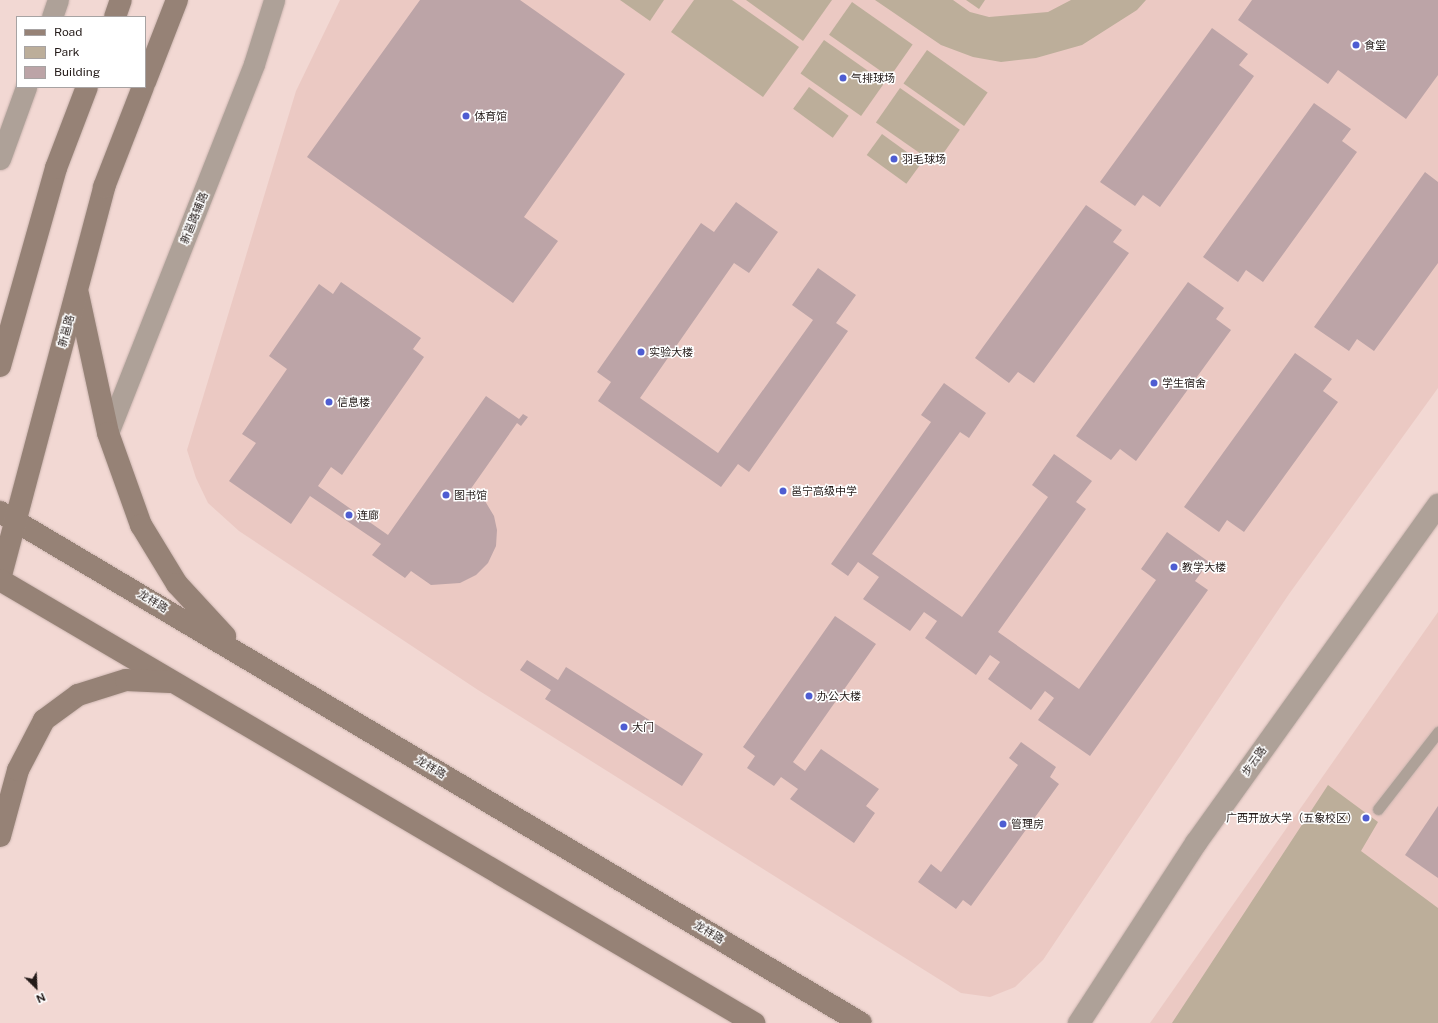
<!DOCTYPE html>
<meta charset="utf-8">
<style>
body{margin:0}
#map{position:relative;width:1438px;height:1023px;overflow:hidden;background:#f2d8d3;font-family:"Public Sans","Noto Sans SC",sans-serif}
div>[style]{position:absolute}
.built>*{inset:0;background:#ebc9c3}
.green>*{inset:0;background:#bcae9a;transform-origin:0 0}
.building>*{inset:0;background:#bca4a7}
.roads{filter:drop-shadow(0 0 1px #cdb6b1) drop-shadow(0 0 1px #cdb6b1)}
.service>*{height:11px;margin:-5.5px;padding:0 5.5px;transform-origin:5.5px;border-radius:5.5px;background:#aea198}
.minor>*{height:21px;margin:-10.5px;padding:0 10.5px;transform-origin:10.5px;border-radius:10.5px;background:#aea198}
.tertiary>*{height:22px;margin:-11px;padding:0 11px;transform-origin:11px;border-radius:11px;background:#aea198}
.secondary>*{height:22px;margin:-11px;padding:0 11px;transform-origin:11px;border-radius:11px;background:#968276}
.dots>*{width:11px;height:11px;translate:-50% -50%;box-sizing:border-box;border:2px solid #fff;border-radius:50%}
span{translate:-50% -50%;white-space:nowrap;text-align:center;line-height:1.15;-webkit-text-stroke:3px #fff;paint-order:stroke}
.poi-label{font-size:11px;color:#231a18}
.left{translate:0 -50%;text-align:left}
.right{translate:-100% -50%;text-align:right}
.street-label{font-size:11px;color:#231a18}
.legend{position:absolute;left:16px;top:16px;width:130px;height:72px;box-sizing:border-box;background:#fff;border:1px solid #a7a3a3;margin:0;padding:5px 7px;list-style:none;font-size:12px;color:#231a18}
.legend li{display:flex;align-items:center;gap:8px;height:20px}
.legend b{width:20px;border:1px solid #a7a3a3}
.north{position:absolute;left:16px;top:967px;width:40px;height:40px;-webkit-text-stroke:3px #fff;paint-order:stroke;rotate:156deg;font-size:11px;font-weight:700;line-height:16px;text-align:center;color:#231a18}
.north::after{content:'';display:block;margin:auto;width:14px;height:18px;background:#231a18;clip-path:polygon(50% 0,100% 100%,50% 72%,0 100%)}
</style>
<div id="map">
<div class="built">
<div style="clip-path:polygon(340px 0,1438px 0,1438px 388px,1289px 594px,1043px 960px,1015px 987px,990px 997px,961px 993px,478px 690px,239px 531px,208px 503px,196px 478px,187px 450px,296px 91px)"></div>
<div style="clip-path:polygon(1438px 612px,1438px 1023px,1150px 1023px)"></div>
</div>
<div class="green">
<div style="clip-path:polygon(620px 0,664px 0,650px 21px)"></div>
<div style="clip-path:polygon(694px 0,732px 0,799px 47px,763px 97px,671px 32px)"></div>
<div style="clip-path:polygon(746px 0,832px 0,803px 41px)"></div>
<div style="clip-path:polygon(875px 0,953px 0,970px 12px,989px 17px,1048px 12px,1071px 0,1146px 0,1137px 10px,1082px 45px,1036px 58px,1001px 62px,973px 57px,941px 45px)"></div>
<div style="clip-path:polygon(966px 0,985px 0,979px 9px)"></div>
<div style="left:852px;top:2px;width:74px;height:40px;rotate:35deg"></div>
<div style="left:824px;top:40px;width:74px;height:41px;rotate:35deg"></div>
<div style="left:927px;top:50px;width:74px;height:41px;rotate:35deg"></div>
<div style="left:809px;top:87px;width:49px;height:27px;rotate:36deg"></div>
<div style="left:900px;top:88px;width:73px;height:42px;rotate:35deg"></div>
<div style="left:882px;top:134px;width:49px;height:26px;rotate:36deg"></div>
<div style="clip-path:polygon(1328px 785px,1378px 822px,1361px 851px,1438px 908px,1438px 1023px,1172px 1023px)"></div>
</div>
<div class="building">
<div style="clip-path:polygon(420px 0,520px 0,625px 74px,524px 217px,558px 241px,513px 303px,307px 157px)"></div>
<div style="clip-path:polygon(1252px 0,1438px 0,1438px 75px,1406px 119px,1338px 70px,1328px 84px,1238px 20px)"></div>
<div style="clip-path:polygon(1212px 28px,1248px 54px,1239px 65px,1254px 76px,1160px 207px,1143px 195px,1135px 206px,1100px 182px)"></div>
<div style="clip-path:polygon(1314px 103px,1351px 129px,1342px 141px,1357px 152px,1263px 282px,1246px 270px,1238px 282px,1203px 257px)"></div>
<div style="clip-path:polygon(1425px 172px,1438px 182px,1438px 263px,1374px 351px,1357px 339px,1349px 351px,1314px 327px)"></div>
<div style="clip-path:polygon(736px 202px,778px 232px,749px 273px,734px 263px,640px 398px,718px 453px,813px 320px,792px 305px,818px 268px,856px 295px,836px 323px,848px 331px,749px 472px,738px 464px,721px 487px,598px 401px,611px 382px,597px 372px,701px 223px,714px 232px)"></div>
<div style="clip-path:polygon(1086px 205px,1122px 230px,1113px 242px,1129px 253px,1034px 383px,1018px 372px,1009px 383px,975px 358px)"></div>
<div style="clip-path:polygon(341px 282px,421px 338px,413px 349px,424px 357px,342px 475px,331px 467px,318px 486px,388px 535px,486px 396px,519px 419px,523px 414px,528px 417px,521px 426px,517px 423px,470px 490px,485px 501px,494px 516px,497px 530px,496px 546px,488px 563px,476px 575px,460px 583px,431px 585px,411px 571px,405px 578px,372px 555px,381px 544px,310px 496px,291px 524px,229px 481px,256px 443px,242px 434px,287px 369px,269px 356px,319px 284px,333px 294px)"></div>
<div style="clip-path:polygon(1188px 282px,1224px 308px,1216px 319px,1231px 330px,1136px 461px,1120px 449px,1111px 460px,1076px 436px)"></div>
<div style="clip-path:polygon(1295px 353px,1332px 379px,1323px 391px,1338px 402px,1244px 532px,1227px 520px,1219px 532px,1184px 507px)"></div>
<div style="clip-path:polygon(944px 383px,986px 413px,969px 438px,960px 432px,872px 554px,962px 617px,1048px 497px,1032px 485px,1054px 454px,1092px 481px,1076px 502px,1086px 509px,998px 632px,1079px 689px,1156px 580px,1141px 569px,1167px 532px,1209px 562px,1195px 581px,1208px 590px,1090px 756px,1038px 720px,1054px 698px,1045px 691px,1031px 710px,988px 679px,1000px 662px,990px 655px,976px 675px,925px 638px,937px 621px,924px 612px,910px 631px,863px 599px,879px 577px,858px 562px,848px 576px,831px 564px,931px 422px,921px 415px)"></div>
<div style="clip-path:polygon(835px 616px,876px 644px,793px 762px,805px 771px,821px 749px,879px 789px,866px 806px,875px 813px,854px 843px,790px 799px,798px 789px,781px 777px,774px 786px,747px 768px,755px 756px,743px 747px)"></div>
<div style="clip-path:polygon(527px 660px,558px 680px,566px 667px,703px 754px,682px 786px,545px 699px,551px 690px,520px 670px)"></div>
<div style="clip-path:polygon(1021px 742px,1056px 767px,1050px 777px,1059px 784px,971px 906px,963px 900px,956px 909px,918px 882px,931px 864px,941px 872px,1018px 765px,1009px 758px)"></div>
<div style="clip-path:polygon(1438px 806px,1438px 878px,1405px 855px)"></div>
</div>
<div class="roads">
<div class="service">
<div style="left:1378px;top:809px;width:98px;rotate:-52.1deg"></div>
</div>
<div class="minor">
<div style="left:52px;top:17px;width:18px;rotate:-71deg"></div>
<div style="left:0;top:159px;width:77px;rotate:-70.1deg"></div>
<div style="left:108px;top:433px;width:397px;rotate:-68.4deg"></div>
<div style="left:254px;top:64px;width:67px;rotate:-72.6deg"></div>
</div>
<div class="tertiary">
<div style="left:1079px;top:1023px;width:215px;rotate:-57deg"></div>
<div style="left:1196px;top:843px;width:416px;rotate:-54.4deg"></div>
</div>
<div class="secondary">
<div style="left:115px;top:17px;width:18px;rotate:-71deg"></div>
<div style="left:145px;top:82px;width:88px;rotate:-68.7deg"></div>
<div style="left:78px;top:294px;width:142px;rotate:77.8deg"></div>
<div style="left:108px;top:433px;width:98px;rotate:70.3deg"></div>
<div style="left:141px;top:525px;width:69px;rotate:58.6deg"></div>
<div style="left:177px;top:584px;width:71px;rotate:47.3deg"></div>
<div style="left:0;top:366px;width:206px;rotate:-74.2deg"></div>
<div style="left:56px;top:168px;width:87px;rotate:-69.1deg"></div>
<div style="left:0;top:512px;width:1001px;rotate:30.69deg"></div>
<div style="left:0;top:579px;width:406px;rotate:-75.1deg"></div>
<div style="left:104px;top:187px;width:107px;rotate:-68.7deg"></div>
<div style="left:0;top:580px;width:875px;rotate:30.44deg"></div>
<div style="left:0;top:836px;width:68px;rotate:-74.7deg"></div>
<div style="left:18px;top:770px;width:56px;rotate:-62.5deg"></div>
<div style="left:44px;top:720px;width:42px;rotate:-36.3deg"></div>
<div style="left:78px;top:695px;width:50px;rotate:-17.4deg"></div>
<div style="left:126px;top:680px;width:44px;rotate:2.6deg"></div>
</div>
</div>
<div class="dots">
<div style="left:1356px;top:45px;background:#4e5dd2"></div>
<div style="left:843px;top:78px;background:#4e5dd2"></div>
<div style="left:466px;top:116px;background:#4e5dd2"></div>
<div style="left:894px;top:159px;background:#4e5dd2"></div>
<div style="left:641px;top:352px;background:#4e5dd2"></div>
<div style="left:1154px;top:383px;background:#4e5dd2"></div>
<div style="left:329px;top:402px;background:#4e5dd2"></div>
<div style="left:783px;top:491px;background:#4e5dd2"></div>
<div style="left:446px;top:495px;background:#4e5dd2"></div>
<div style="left:349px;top:515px;background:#4e5dd2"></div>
<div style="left:1174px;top:567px;background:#4e5dd2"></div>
<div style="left:809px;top:696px;background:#4e5dd2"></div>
<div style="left:624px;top:727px;background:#4e5dd2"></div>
<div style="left:1366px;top:818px;background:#4e5dd2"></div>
<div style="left:1003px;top:824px;background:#4e5dd2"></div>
</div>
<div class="poi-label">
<span class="left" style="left:1364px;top:45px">食堂</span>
<span class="left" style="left:851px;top:78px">气排球场</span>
<span class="left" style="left:474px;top:116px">体育馆</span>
<span class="left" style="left:902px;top:159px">羽毛球场</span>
<span class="left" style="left:649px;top:352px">实验大楼</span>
<span class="left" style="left:1162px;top:383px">学生宿舍</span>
<span class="left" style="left:337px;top:402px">信息楼</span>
<span class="left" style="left:791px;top:491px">邕宁高级中学</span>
<span class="left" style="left:454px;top:495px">图书馆</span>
<span class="left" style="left:357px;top:515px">连廊</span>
<span class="left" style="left:1182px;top:567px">教学大楼</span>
<span class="left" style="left:817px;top:696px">办公大楼</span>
<span class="left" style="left:632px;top:727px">大门</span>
<span class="right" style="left:1358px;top:818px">广西开放大学（五象校区）</span>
<span class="left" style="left:1011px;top:824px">管理房</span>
</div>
<div class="street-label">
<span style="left:194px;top:218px;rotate:-68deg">新邕路辅路</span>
<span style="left:66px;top:331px;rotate:-75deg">新邕路</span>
<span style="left:153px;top:601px;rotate:31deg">龙祥路</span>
<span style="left:1254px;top:761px;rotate:-54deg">步云路</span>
<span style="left:431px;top:767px;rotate:31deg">龙祥路</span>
<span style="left:709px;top:932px;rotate:31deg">龙祥路</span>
</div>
<ul class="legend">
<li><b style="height:5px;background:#968276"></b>Road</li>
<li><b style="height:11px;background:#bcae9a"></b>Park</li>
<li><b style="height:11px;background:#bca4a7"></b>Building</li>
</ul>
<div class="north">N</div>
</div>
